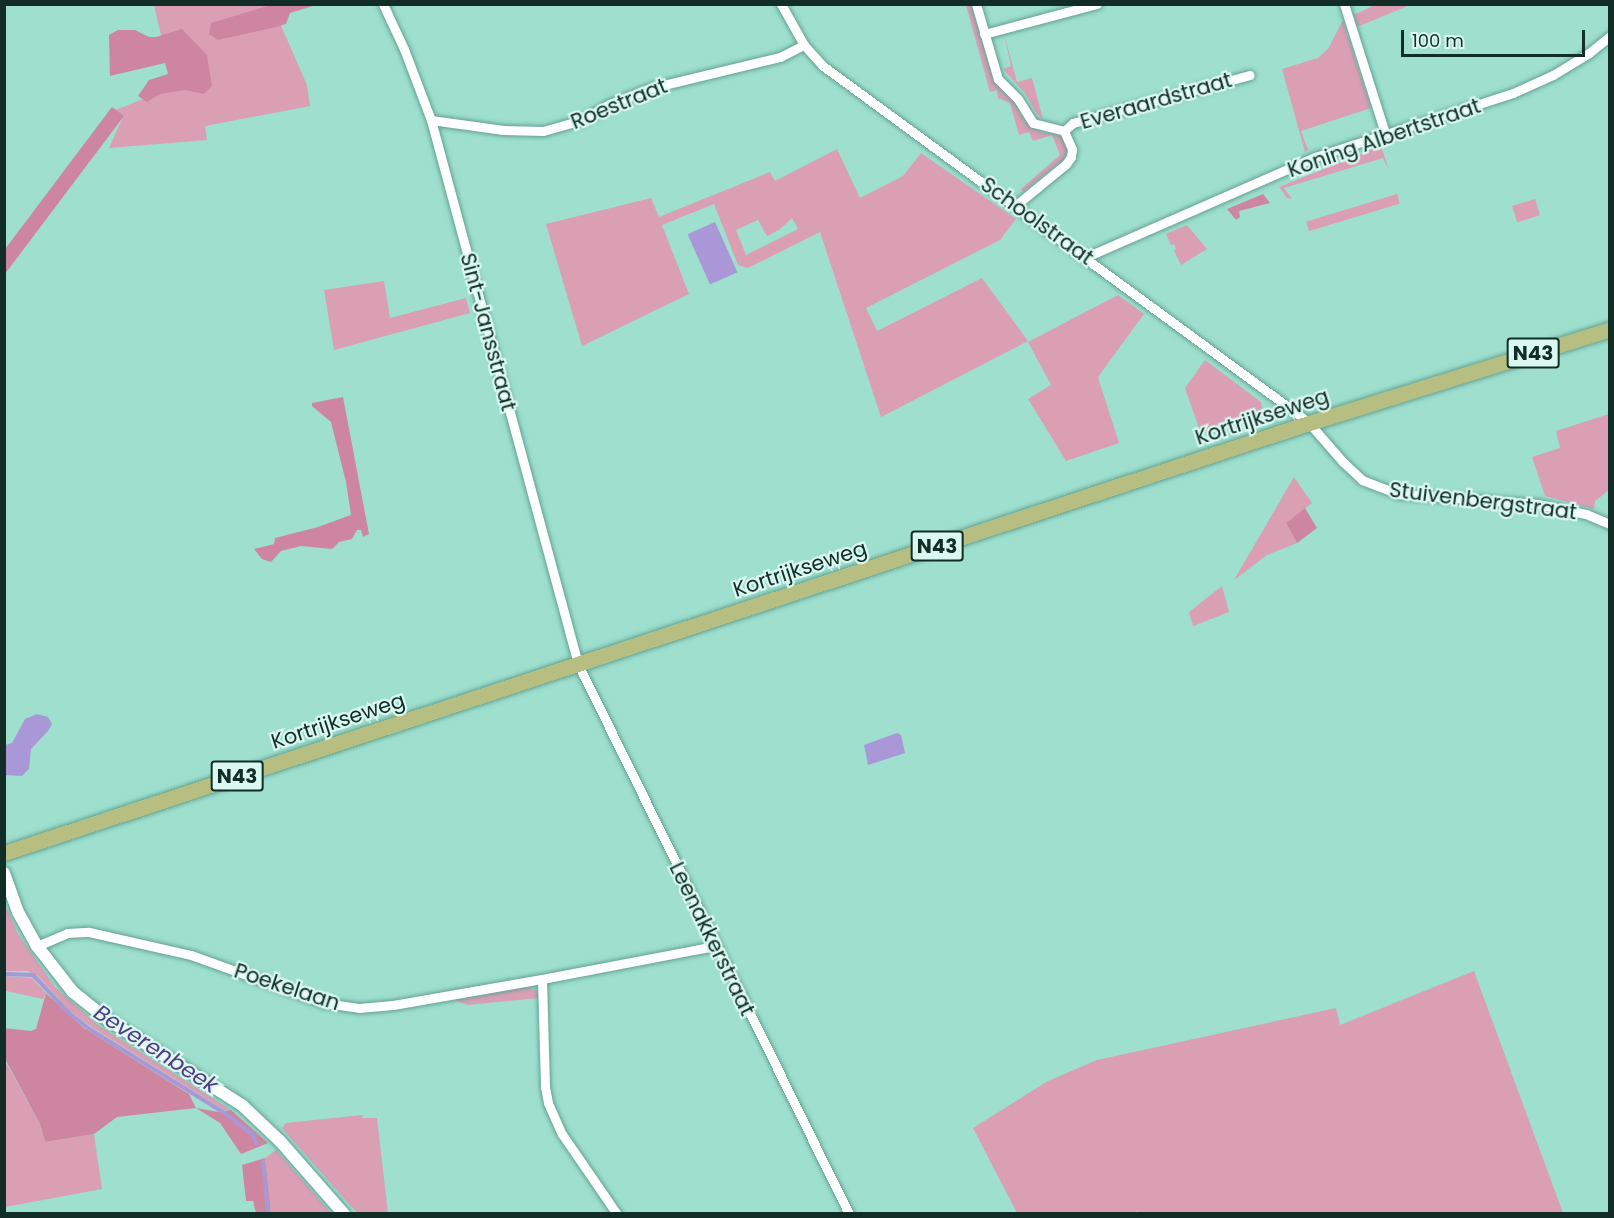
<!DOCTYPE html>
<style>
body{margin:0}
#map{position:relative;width:1614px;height:1218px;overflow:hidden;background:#9edfce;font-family:Poppins,sans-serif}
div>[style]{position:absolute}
.green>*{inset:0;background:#db9fb4;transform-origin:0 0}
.forest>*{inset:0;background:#ce86a0;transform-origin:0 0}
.water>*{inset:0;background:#a997d7;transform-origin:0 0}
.stream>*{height:4px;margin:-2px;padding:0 2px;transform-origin:2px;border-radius:2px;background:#a997d7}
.roads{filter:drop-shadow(0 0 2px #63a293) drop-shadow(0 0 2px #63a293)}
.minor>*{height:9px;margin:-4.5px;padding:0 4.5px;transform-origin:4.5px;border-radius:4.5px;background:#fff}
.tertiary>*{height:12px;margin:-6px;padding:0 6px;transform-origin:6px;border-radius:6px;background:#fff}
.primary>*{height:15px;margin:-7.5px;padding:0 7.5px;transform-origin:7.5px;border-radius:7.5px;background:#b6bf81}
span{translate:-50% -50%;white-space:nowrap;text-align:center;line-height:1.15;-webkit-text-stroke:4.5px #d9f8ef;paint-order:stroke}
.shield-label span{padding:2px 4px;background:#d9f8ef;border:2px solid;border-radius:4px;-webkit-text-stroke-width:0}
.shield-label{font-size:20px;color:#122c26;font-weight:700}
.street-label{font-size:21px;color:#122c26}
.water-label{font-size:22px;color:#543986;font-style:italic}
.frame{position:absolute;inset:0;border:6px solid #122c26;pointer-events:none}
.scale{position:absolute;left:1401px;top:30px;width:184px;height:27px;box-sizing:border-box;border:3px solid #122c26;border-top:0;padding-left:8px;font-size:18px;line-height:21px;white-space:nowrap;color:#122c26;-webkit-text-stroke:4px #d9f8ef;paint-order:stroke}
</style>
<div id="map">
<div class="green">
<div style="clip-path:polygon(1377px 4px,1410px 4px,1410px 5px,1357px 27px,1354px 15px)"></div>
<div style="clip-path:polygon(154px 5px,298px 5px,275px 12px,307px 85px,310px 106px,205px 126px,207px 140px,109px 148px,123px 117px,113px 111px,173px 87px)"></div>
<div style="clip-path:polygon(966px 5px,971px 5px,994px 81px,1013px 100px,1024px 120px,1031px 127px,1041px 132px,1062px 136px,1068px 150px,1065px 158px,1023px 192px,1021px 189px,1060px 155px,1052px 135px,1033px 141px,1029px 132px,1019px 135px,1010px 103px,998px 98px,997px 90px,990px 92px)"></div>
<div style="clip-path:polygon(1343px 20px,1371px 108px,1301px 131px,1308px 150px,1305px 152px,1282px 69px,1318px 58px,1328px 49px)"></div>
<div style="clip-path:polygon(1004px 34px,1017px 82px,1032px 78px,1043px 119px,1037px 114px,1025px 93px,1003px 69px,1011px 66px)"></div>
<div style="clip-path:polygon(1381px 146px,1389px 170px,1383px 158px,1284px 188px,1292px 199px,1287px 198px,1279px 187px)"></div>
<div style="clip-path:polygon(evenodd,837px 149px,860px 198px,903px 176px,921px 153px,1016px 219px,1000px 240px,866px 308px,877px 331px,982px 278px,1028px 341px,881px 417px,820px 232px,748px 268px,738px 265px,714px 204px,662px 225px,689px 294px,582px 346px,546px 224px,651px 198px,659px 217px,770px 172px,775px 181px,837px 149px,792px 218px,798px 229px,746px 255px,736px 230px,758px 220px,767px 236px,779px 230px,792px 218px)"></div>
<div style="left:1397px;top:194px;width:10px;height:95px;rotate:73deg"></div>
<div style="left:1535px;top:199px;width:17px;height:24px;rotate:73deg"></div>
<div style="clip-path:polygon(1187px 225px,1207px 249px,1181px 265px,1174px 251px,1176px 249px,1174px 244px,1171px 245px,1166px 234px)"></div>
<div style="clip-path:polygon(384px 281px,390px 318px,466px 298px,470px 313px,334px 350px,324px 290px)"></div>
<div style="clip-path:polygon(1118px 295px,1144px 314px,1098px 377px,1119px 443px,1066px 461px,1028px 399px,1051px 385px,1028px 342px)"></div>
<div style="clip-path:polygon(1205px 360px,1261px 402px,1263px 412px,1260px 415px,1201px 434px,1185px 388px)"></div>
<div style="clip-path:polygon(1609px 414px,1609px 490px,1595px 501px,1594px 509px,1545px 496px,1532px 457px,1560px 448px,1556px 431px)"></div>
<div style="clip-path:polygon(1294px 477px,1312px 503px,1286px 523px,1297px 543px,1267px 555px,1234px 580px)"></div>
<div style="clip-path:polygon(1222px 586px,1229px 612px,1193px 626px,1189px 612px)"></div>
<div style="clip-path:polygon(4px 902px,18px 934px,55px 987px,98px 1025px,231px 1110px,224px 1110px,93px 1028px,70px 1011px,38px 976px,27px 971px,5px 971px)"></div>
<div style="clip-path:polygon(1474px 971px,1563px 1213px,1138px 1214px,1137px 1211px,1130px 1214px,1017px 1213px,973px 1128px,1048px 1081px,1097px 1060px,1336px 1008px,1340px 1025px)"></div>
<div style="clip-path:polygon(5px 976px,32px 978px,46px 993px,43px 999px,6px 991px,5px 993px)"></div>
<div style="clip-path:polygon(528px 987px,537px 991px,539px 998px,468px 1005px,454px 1000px)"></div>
<div style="clip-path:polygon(4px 1059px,40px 1124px,45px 1142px,94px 1134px,102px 1189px,5px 1207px)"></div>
<div style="clip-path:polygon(362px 1115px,363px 1118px,377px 1118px,388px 1213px,357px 1213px,282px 1128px,286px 1123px)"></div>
<div style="clip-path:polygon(276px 1150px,331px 1213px,271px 1213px,265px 1158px)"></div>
</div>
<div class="forest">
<div style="clip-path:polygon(271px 5px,316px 5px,290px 13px,286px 24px,272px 28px,218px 40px,209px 34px,211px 23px)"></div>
<div style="clip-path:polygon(182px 29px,207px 55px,212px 86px,204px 94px,185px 90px,160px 94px,147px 102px,138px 96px,149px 80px,168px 74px,165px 63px,110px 76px,109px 35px,118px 30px,135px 30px,149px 37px,156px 37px)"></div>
<div style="left:112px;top:107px;width:15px;height:222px;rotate:37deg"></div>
<div style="clip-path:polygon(1263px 194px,1270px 203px,1239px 211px,1240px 217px,1236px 220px,1227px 209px)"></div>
<div style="clip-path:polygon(343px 397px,369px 534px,363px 537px,361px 530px,357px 530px,352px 539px,339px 542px,332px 549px,301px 546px,281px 551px,271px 562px,262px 559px,254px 549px,274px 544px,275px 538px,318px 527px,351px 515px,346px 482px,331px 422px,312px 406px,312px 403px)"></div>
<div style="clip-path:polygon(1305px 508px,1317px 528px,1297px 543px,1286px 523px)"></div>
<div style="clip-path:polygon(46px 993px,84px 1028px,189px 1094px,196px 1108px,218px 1112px,231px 1110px,268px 1143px,241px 1154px,220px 1123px,196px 1108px,117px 1117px,94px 1134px,45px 1142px,40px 1124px,5px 1059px,4px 1028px,31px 1031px,36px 1029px)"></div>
<div style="clip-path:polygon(265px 1158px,271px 1213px,256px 1213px,253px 1201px,246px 1201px,242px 1165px)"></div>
</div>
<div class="water">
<div style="left:715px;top:222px;width:55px;height:30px;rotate:66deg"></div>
<div style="clip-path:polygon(37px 714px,48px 717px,52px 724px,48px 731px,31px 749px,29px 769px,22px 776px,5px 775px,5px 745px,12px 743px,25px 719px)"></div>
<div style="clip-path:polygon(897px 733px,901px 735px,905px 753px,868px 765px,864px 745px)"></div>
</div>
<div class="stream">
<div style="left:4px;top:974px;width:29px;rotate:2deg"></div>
<div style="left:33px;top:975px;width:52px;rotate:46.5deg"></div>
<div style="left:69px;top:1013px;width:28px;rotate:38deg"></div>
<div style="left:91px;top:1030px;width:159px;rotate:31.9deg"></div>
<div style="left:226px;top:1114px;width:34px;rotate:38deg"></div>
<div style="left:253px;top:1135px;width:9px;rotate:69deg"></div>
<div style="left:263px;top:1162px;width:52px;rotate:84.5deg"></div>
</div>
<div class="roads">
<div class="minor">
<div style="left:383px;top:4px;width:50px;rotate:65deg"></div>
<div style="left:404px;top:49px;width:76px;rotate:69.2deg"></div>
<div style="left:431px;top:120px;width:564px;rotate:74.88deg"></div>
<div style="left:578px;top:664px;width:613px;rotate:63.77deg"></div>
<div style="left:781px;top:4px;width:47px;rotate:60.7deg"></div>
<div style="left:804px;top:45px;width:28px;rotate:48deg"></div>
<div style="left:823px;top:66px;width:585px;rotate:36.24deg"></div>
<div style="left:1295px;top:412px;width:18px;rotate:38deg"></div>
<div style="left:1309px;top:423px;width:52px;rotate:48.9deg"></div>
<div style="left:1343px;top:462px;width:26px;rotate:43deg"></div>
<div style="left:1362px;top:480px;width:40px;rotate:21deg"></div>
<div style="left:1399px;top:494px;width:138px;rotate:4.1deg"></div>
<div style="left:1537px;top:504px;width:50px;rotate:11.5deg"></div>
<div style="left:1586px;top:514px;width:26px;rotate:23deg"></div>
<div style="left:976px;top:4px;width:78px;rotate:73.7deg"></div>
<div style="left:998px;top:79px;width:28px;rotate:45deg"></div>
<div style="left:1018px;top:99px;width:28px;rotate:58deg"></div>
<div style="left:1033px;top:123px;width:32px;rotate:14deg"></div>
<div style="left:1064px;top:131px;width:20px;rotate:66deg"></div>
<div style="left:1072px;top:149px;width:8px;rotate:97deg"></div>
<div style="left:1071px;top:157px;width:9px;rotate:126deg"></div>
<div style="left:1066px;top:164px;width:65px;rotate:140.6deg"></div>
<div style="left:1344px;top:4px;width:135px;rotate:72.4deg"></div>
<div style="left:984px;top:34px;width:117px;rotate:-14.9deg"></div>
<div style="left:431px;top:120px;width:73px;rotate:7.9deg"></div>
<div style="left:503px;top:130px;width:40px;rotate:1.4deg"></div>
<div style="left:543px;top:131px;width:41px;rotate:-15.8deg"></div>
<div style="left:582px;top:120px;width:32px;rotate:-30deg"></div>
<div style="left:610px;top:104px;width:44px;rotate:-21.3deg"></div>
<div style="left:651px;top:88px;width:133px;rotate:-13.5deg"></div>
<div style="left:780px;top:57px;width:27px;rotate:-27deg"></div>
<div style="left:1064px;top:131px;width:12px;rotate:-42deg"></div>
<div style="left:1073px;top:123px;width:183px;rotate:-15.2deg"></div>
<div style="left:1086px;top:257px;width:250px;rotate:-23.6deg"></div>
<div style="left:1315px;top:157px;width:208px;rotate:-17.9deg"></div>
<div style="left:1513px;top:93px;width:44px;rotate:-24.2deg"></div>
<div style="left:1553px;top:75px;width:42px;rotate:-31.4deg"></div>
<div style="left:1589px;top:53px;width:27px;rotate:-39deg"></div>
<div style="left:37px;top:946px;width:33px;rotate:-23deg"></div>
<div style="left:67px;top:933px;width:22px;rotate:-3deg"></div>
<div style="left:89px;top:932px;width:105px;rotate:12.7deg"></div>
<div style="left:191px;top:955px;width:141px;rotate:19.8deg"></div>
<div style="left:324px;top:1003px;width:35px;rotate:8deg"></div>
<div style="left:359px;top:1008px;width:34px;rotate:-5deg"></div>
<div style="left:393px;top:1005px;width:151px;rotate:-9.9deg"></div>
<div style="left:542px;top:979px;width:176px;rotate:-10.8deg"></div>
<div style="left:542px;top:979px;width:108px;rotate:88.4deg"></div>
<div style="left:545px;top:1087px;width:16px;rotate:79deg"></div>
<div style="left:548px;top:1103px;width:34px;rotate:66deg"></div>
<div style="left:562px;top:1134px;width:97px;rotate:55.5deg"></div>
</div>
<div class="tertiary">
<div style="left:4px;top:873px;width:41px;rotate:70.3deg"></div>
<div style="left:18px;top:912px;width:39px;rotate:61deg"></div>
<div style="left:37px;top:946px;width:58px;rotate:52deg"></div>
<div style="left:73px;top:992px;width:45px;rotate:38.7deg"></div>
<div style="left:108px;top:1020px;width:159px;rotate:32.4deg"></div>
<div style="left:242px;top:1105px;width:52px;rotate:43.5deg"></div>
<div style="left:280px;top:1141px;width:97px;rotate:48.8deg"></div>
</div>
<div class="primary">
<div style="left:4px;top:853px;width:1374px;rotate:-18.24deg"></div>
<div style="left:1309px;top:423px;width:315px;rotate:-17.3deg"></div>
</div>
</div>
<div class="shield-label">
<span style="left:1533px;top:353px">N43</span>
<span style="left:937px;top:546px">N43</span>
<span style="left:237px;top:776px">N43</span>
</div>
<div class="street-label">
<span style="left:1156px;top:101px;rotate:-16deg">Everaardstraat</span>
<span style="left:619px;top:104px;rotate:-22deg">Roestraat</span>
<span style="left:1384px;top:138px;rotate:-19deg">Koning Albertstraat</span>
<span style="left:1037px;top:221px;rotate:36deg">Schoolstraat</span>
<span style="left:488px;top:332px;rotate:75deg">Sint-Jansstraat</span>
<span style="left:1262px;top:417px;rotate:-18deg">Kortrijkseweg</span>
<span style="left:1483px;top:501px;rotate:7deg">Stuivenbergstraat</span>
<span style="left:800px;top:569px;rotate:-18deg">Kortrijkseweg</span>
<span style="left:338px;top:721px;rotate:-18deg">Kortrijkseweg</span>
<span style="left:712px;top:939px;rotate:64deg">Leenakkerstraat</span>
<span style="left:287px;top:987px;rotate:18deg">Poekelaan</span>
</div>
<div class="water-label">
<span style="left:156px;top:1049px;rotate:33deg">Beverenbeek</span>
</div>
<div class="frame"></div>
<div class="scale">100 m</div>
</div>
